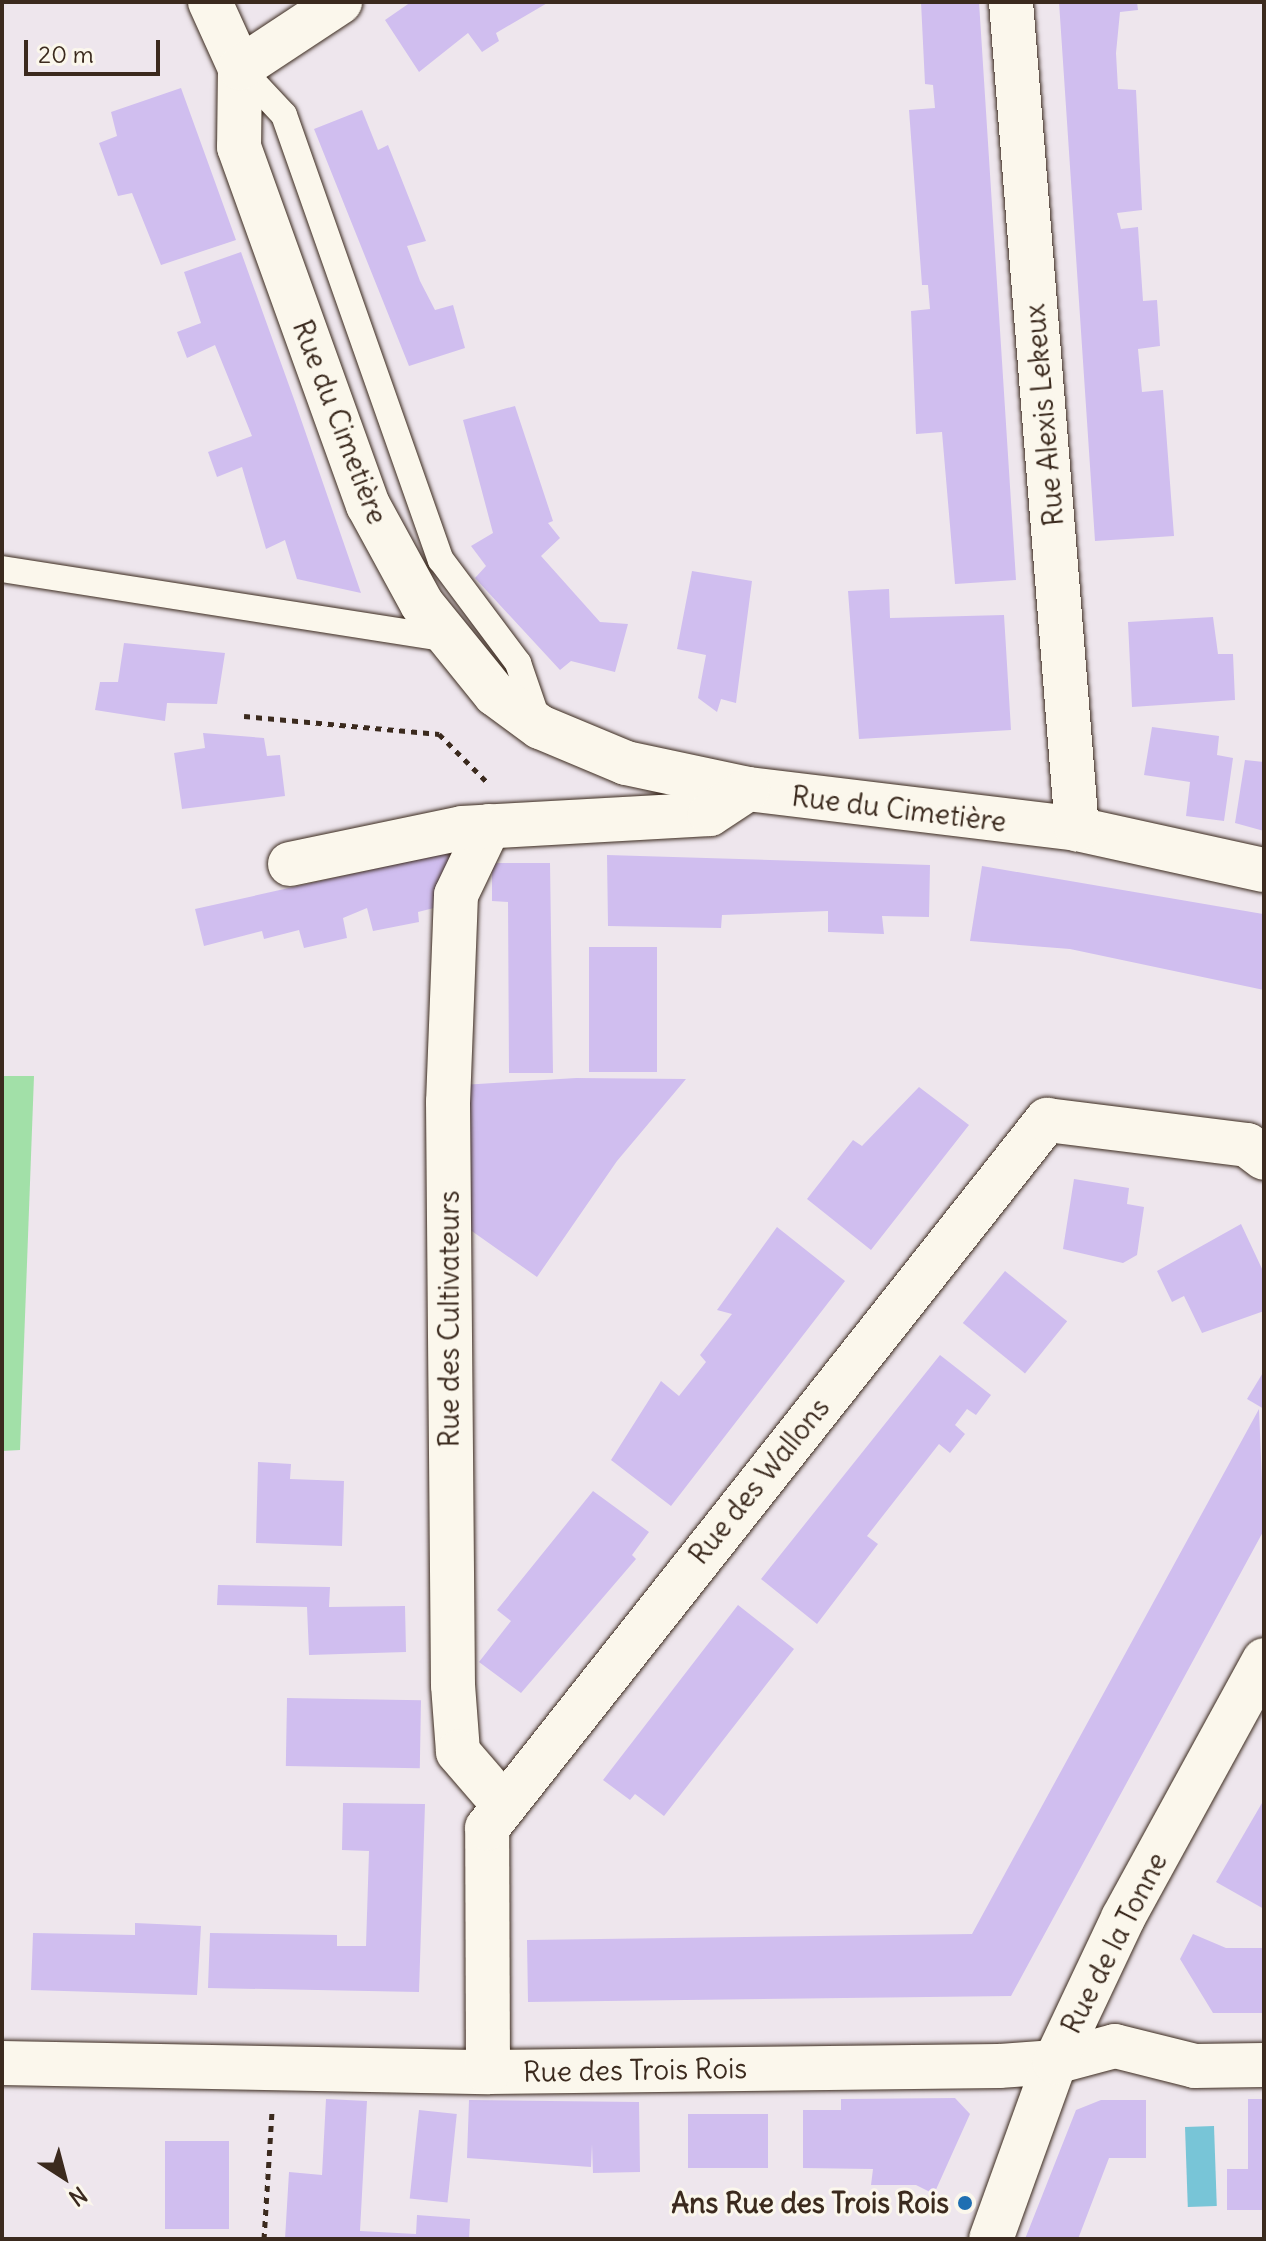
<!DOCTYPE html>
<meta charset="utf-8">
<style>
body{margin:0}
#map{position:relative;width:1266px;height:2241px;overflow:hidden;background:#eee6ed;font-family:Delius,sans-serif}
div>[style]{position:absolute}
.green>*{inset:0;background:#a2e0a8}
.water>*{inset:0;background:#78c5d7;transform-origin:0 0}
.building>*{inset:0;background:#d0beef;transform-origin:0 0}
.path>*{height:5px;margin-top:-2.5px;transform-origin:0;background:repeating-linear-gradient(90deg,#3b2a1e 0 6px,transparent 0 12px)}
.roads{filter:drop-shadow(0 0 2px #3b2a1e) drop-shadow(0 0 2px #3b2a1e)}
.service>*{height:26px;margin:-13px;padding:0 13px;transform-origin:13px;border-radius:13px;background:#fbf7ec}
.minor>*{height:44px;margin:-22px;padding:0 22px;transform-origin:22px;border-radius:22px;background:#fbf7ec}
.tertiary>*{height:44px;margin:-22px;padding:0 22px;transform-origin:22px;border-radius:22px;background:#fbf7ec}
.dots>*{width:22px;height:22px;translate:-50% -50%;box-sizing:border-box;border:4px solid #fbf7ec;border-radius:50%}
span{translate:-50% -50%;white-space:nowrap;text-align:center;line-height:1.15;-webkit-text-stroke:6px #fbf7ec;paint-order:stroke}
.street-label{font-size:28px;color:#3b2a1e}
.poi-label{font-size:28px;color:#3b2a1e;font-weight:700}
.right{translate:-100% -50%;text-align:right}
.frame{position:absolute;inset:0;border:4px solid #3b2a1e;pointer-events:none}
.north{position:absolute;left:24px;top:2137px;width:80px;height:80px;-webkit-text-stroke:6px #fbf7ec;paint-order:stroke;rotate:144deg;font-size:22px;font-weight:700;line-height:32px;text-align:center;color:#3b2a1e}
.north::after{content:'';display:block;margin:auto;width:28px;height:36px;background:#3b2a1e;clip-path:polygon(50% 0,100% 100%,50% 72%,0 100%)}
.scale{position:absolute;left:24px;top:40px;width:136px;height:36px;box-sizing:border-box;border:4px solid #3b2a1e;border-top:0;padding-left:10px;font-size:24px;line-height:28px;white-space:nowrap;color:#3b2a1e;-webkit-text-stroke:6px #fbf7ec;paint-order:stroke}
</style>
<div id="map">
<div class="green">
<div style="clip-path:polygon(2px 1076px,34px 1076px,20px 1450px,2px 1451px)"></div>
</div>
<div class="water">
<div style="left:1214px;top:2126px;width:80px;height:29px;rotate:88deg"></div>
</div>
<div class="building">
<div style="clip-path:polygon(411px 2px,549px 2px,496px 33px,499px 41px,482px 52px,468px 33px,419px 72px,385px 20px)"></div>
<div style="clip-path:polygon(921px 2px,979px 2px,1016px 580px,955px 584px,942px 432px,916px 434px,911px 311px,930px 309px,928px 285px,922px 285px,909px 110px,935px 108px,933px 85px,925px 84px)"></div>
<div style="clip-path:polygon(1059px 2px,1137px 2px,1138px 10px,1120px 12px,1116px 53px,1118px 89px,1136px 90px,1142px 210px,1117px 213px,1121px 229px,1138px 227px,1143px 301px,1157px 300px,1160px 346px,1138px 349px,1142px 392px,1163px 390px,1174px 536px,1095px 541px)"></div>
<div style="clip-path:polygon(181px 88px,236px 240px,161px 265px,132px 193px,118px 196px,99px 143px,117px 136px,111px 112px)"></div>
<div style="clip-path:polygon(362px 110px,378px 150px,388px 145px,426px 241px,407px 246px,420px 281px,435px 310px,453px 305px,465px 348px,409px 366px,314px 129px)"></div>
<div style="clip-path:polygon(241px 252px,295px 402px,361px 593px,297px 579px,285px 540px,266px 549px,242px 467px,217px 477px,208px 452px,252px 436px,215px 345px,187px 358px,177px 332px,201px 323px,184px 272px)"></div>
<div style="clip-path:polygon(515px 406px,553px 521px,548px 523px,560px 538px,541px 556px,600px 622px,628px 624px,615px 672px,571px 661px,560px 670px,475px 578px,486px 566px,471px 546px,493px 533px,463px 420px)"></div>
<div style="clip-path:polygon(692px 571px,752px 581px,736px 703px,721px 699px,717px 712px,698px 698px,706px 655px,677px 649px)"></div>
<div style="clip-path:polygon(889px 589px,890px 618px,1004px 615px,1011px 730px,859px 739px,848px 591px)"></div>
<div style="clip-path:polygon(1213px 617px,1218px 654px,1233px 654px,1235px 700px,1132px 707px,1128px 622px)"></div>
<div style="clip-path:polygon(124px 643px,225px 653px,217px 704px,167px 703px,165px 721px,95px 710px,100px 682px,118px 682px)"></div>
<div style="clip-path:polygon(1152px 727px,1219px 736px,1217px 755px,1233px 758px,1224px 821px,1186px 816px,1190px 782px,1144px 775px)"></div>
<div style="clip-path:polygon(203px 733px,264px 738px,267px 756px,280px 755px,285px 796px,182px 809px,174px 753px,205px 748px)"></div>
<div style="clip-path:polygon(1245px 760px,1264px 762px,1264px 831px,1235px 823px)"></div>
<div style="clip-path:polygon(455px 851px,450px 904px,418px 912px,419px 922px,373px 931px,367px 908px,343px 918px,347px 938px,304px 948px,299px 930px,264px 939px,262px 931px,204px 946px,195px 909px)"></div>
<div style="clip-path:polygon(607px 855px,930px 865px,929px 917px,882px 916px,884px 934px,828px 932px,828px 911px,722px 915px,721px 928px,608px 926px)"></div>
<div style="clip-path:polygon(492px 863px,550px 863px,553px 1073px,509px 1073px,508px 902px,492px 901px)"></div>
<div style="clip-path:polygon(982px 866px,1263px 914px,1264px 990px,1070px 949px,970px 941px)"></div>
<div style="left:589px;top:947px;width:68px;height:125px"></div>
<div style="clip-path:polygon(576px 1078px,686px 1079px,617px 1161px,537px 1277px,459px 1222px,462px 1085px)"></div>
<div style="clip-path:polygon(919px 1087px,969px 1125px,871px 1250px,807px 1199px,853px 1140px,862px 1146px)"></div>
<div style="clip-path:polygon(1074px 1179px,1129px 1188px,1127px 1204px,1144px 1207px,1137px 1255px,1123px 1263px,1063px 1249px)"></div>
<div style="clip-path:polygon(1241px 1224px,1264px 1273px,1264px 1311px,1202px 1333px,1184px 1296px,1172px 1302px,1157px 1271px)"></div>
<div style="clip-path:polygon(777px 1227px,845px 1281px,671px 1506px,611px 1460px,661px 1381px,679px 1396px,706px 1362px,700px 1355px,732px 1314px,717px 1310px)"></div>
<div style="left:1005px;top:1271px;width:80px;height:67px;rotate:39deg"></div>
<div style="clip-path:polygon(940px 1355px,991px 1395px,976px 1415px,967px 1409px,955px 1425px,965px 1434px,950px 1453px,939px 1444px,867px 1536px,878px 1544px,817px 1624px,761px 1579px)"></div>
<div style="clip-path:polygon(1264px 1371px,1264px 1409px,1247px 1399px)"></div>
<div style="clip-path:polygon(1259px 1409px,1264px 1530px,1011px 1996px,528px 2002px,527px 1940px,972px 1934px)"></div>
<div style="clip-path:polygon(258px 1462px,291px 1464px,290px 1479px,344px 1481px,342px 1546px,256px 1543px)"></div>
<div style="clip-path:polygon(593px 1491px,649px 1532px,632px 1555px,636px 1559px,521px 1693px,479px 1662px,511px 1621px,497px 1610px)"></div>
<div style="clip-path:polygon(218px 1585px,330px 1587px,329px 1607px,405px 1606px,406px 1652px,309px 1655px,307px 1607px,217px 1605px)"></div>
<div style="clip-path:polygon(738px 1605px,794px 1649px,664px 1816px,635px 1794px,630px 1800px,603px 1780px)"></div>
<div style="left:287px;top:1698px;width:134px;height:68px;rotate:1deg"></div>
<div style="clip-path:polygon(343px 1803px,425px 1804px,419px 1992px,208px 1988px,210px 1933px,337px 1935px,337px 1946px,366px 1946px,369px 1851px,342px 1850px)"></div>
<div style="clip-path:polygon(1262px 1803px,1264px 1804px,1264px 1909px,1216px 1882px)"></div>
<div style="clip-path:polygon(135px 1923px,201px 1926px,197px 1995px,31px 1990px,33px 1933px,135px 1935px)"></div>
<div style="clip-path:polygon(1193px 1934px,1226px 1948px,1264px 1948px,1264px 2013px,1213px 2013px,1180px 1959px)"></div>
<div style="clip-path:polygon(955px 2098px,970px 2114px,934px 2194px,916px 2185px,871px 2185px,873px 2169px,803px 2168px,803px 2110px,841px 2110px,841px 2099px)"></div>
<div style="clip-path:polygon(326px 2099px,367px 2101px,360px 2231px,416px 2234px,417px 2215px,470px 2219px,469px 2239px,285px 2239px,289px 2172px,322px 2175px)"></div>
<div style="clip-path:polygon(1248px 2099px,1264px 2099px,1264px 2210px,1227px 2210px,1227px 2169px,1248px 2169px)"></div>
<div style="clip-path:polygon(469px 2100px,639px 2102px,640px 2172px,593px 2173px,592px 2144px,591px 2167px,467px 2158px)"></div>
<div style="clip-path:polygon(1101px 2100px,1146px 2100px,1146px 2158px,1109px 2158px,1078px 2239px,1025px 2239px,1076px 2110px)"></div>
<div style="left:419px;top:2110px;width:38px;height:89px;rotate:6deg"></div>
<div style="left:768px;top:2114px;width:54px;height:80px;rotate:90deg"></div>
<div style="left:165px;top:2141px;width:64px;height:88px"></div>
</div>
<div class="path">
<div style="left:244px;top:716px;width:196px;rotate:5.3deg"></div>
<div style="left:439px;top:734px;width:66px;rotate:45deg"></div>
<div style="left:264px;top:2239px;width:127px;rotate:-86.4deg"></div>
</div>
<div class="roads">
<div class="service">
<div style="left:240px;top:68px;width:64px;rotate:46.9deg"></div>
<div style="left:284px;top:115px;width:472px;rotate:70.6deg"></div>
<div style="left:441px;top:560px;width:129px;rotate:53.2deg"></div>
<div style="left:518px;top:663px;width:68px;rotate:71deg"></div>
<div style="left:2px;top:569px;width:450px;rotate:8.9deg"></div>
</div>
<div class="minor">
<div style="left:210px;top:2px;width:72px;rotate:65.6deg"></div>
<div style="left:240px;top:68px;width:79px;rotate:90.7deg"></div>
<div style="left:239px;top:147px;width:381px;rotate:70.2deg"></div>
<div style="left:368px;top:505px;width:113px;rotate:61.4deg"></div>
<div style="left:422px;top:604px;width:116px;rotate:51deg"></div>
<div style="left:495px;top:694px;width:56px;rotate:36.3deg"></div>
<div style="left:540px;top:727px;width:93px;rotate:22.7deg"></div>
<div style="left:626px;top:763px;width:125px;rotate:12deg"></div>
<div style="left:748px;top:789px;width:331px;rotate:6.9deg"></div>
<div style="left:1077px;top:829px;width:191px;rotate:12.4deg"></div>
<div style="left:1011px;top:2px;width:830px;rotate:85.44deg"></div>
<div style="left:240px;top:68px;width:120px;rotate:-33.4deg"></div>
<div style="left:489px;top:826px;width:76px;rotate:115.6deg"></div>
<div style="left:456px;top:895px;width:207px;rotate:92.2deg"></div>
<div style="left:448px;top:1102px;width:583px;rotate:89.51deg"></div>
<div style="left:453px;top:1685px;width:67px;rotate:85.7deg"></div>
<div style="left:458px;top:1752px;width:67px;rotate:49.2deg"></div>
<div style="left:290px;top:864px;width:176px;rotate:-11.8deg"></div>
<div style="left:462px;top:828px;width:248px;rotate:-3.2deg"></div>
<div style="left:710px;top:814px;width:45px;rotate:-33.3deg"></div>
<div style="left:2px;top:2063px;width:486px;rotate:1.1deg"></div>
<div style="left:488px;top:2072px;width:511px;rotate:-0.67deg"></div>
<div style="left:999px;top:2066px;width:56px;rotate:-4.1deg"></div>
<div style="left:1055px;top:2062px;width:62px;rotate:-14.9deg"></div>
<div style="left:1115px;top:2046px;width:82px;rotate:14deg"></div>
<div style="left:1195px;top:2066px;width:69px;rotate:-0.8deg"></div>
<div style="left:488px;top:2072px;width:244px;rotate:-90.2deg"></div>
<div style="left:487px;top:1828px;width:903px;rotate:-51.66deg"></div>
<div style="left:1047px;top:1120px;width:202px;rotate:7.1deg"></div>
<div style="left:1247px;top:1145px;width:21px;rotate:37deg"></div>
</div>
<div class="tertiary">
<div style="left:991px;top:2239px;width:188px;rotate:-70.1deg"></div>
<div style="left:1055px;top:2062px;width:159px;rotate:-64.7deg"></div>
<div style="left:1123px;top:1918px;width:294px;rotate:-61.3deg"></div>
</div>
</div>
<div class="dots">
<div style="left:965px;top:2203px;background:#1f6fb2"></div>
</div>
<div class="street-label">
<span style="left:1044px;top:415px;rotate:-95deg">Rue Alexis Lekeux</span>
<span style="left:340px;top:422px;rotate:69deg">Rue du Cimetière</span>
<span style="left:899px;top:809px;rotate:7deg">Rue du Cimetière</span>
<span style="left:449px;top:1319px;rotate:-90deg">Rue des Cultivateurs</span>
<span style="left:759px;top:1481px;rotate:-51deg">Rue des Wallons</span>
<span style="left:1114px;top:1943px;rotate:-63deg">Rue de la Tonne</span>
<span style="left:635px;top:2070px;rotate:-1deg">Rue des Trois Rois</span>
</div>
<div class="poi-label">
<span class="right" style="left:949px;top:2203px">Ans Rue des Trois Rois</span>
</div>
<div class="frame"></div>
<div class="north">N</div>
<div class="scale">20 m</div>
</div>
